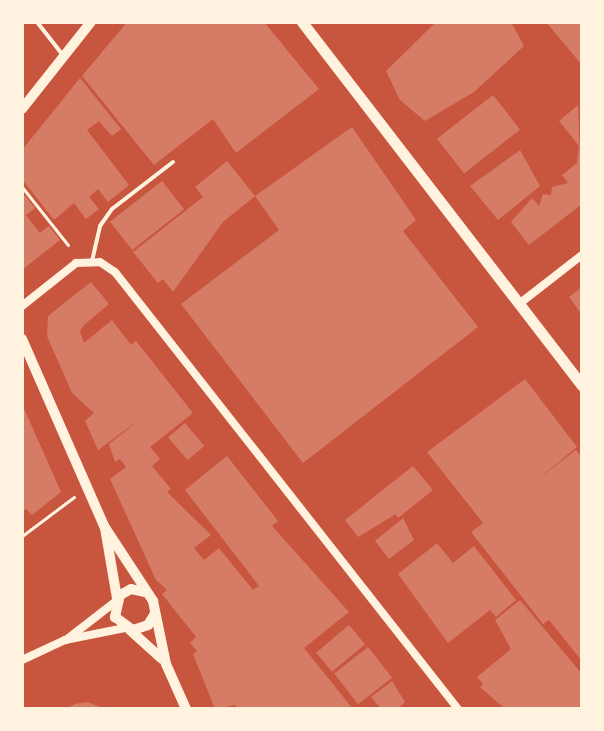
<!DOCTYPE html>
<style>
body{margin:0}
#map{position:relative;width:604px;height:731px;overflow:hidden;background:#c8553d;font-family:"Exo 2",sans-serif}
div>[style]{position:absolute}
.building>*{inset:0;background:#d67c66;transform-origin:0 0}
.path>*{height:3px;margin:-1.5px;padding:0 1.5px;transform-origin:1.5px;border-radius:1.5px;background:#fff3e0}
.service>*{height:4px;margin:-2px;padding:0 2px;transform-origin:2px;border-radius:2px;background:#fff3e0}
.minor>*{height:8px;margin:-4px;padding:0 4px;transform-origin:4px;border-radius:4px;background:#fff3e0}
.tertiary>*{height:10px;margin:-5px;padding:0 5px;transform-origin:5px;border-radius:5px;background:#fff3e0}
.secondary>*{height:11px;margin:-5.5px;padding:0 5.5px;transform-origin:5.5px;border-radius:5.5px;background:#fff3e0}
span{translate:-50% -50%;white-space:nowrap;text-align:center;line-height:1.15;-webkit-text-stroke:7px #fff3e0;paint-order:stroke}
.frame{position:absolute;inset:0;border:24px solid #fff3e0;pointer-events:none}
</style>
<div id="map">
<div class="building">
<div style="clip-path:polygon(127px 22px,264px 22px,319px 89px,236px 153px,213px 119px,154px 165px,82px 76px)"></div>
<div style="clip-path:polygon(436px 22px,511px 22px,524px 46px,474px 92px,425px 121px,400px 100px,386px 71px)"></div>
<div style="clip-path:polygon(546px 22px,582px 22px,582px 65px)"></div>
<div style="clip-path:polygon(80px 78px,121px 129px,112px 136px,99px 121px,87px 130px,129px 185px,108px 202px,98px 189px,89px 197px,99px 209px,86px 219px,74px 203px,54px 220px,22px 179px,22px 150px)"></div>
<div style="left:493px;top:95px;width:44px;height:71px;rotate:52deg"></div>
<div style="clip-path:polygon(578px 105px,582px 204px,529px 245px,511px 222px,532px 198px,539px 206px,543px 194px,551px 195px,552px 187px,568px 183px,562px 175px,577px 163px,579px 146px,559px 121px)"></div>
<div style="clip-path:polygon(352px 127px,416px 220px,403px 231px,478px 327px,303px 463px,181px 304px,279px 230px,255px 196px)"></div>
<div style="clip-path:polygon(520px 150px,540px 186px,498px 220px,470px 186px)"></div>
<div style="clip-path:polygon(227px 161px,255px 196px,223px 222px,173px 292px,163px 279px,158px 283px,133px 252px,203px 197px,195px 187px)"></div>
<div style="left:162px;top:181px;width:36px;height:66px;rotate:52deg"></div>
<div style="clip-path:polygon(22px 192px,35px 208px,26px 215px,40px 233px,49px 226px,60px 240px,22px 270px)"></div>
<div style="clip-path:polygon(91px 282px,109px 304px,84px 325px,80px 331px,84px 343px,112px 320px,131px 345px,136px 341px,193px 413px,150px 447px,160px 459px,152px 466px,171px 489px,167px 492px,211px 535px,194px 548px,204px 560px,219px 548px,253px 590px,259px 586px,185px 490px,227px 456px,278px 521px,272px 526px,349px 612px,304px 648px,353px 709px,238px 709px,235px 705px,215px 709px,193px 654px,197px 651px,190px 643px,196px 637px,162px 594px,167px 590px,156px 580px,110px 479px,126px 467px,120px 459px,115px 462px,109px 444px,142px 418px,98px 450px,85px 421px,94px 413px,72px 393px,47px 336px,48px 316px)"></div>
<div style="clip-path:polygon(582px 287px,582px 315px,569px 297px)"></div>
<div style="clip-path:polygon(525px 379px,577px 447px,538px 479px,576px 450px,582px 458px,582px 661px,549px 620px,543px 624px,471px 532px,483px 523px,427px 452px)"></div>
<div style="clip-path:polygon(22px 404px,61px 492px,32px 515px,26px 509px,22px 512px)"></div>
<div style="left:185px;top:423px;width:30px;height:22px;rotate:50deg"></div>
<div style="clip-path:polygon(413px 466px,433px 490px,398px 518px,396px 514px,358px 537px,345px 520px)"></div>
<div style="clip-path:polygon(403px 518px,414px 540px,389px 559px,375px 541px)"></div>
<div style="clip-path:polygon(437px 543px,453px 563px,474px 546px,516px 600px,496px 617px,490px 610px,448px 643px,398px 574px)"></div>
<div style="clip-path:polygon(520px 600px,582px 674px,582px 709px,505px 709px,480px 687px,483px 684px,477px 677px,511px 649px,495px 620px)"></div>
<div style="left:349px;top:625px;width:25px;height:43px;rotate:50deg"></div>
<div style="left:368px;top:647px;width:39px;height:43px;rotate:52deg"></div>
<div style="clip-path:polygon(392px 681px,405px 702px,398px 709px,381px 709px,371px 697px)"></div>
<div style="clip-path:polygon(87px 702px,106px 709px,66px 709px,75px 704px)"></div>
</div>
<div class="path">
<div style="left:22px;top:187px;width:74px;rotate:51.6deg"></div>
<div style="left:22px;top:536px;width:65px;rotate:-36.9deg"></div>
</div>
<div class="service">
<div style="left:37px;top:22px;width:41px;rotate:52deg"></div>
<div style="left:92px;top:261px;width:36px;rotate:-77deg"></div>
<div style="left:100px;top:226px;width:21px;rotate:-55deg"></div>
<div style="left:112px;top:209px;width:77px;rotate:-37.6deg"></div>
</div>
<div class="minor">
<div style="left:519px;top:304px;width:80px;rotate:-37.9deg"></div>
<div style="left:22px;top:306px;width:69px;rotate:-38.5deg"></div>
<div style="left:76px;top:263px;width:24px;rotate:-2deg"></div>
<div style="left:100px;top:262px;width:18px;rotate:34deg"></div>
<div style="left:115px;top:272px;width:556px;rotate:51.87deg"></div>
<div style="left:66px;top:640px;width:62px;rotate:-37.8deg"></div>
<div style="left:22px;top:660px;width:47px;rotate:-24.9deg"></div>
<div style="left:65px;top:640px;width:61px;rotate:-11.3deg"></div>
</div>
<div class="tertiary">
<div style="left:22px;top:109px;width:111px;rotate:-51.6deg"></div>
<div style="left:22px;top:339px;width:204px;rotate:66.3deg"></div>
<div style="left:104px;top:526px;width:90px;rotate:56.8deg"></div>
<div style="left:153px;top:601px;width:64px;rotate:78.3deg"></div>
<div style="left:166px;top:664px;width:49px;rotate:66deg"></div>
<div style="left:105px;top:528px;width:71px;rotate:80.3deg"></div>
<div style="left:144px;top:592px;width:13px;rotate:-167deg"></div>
<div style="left:131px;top:589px;width:13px;rotate:151deg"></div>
<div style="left:120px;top:595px;width:23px;rotate:103deg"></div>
<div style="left:115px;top:617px;width:22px;rotate:36deg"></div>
<div style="left:133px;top:630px;width:16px;rotate:-18deg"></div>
<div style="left:148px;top:625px;width:12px;rotate:-59deg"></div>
<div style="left:130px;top:630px;width:43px;rotate:42.2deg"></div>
</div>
<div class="secondary">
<div style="left:302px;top:22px;width:459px;rotate:52.4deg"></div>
</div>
<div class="frame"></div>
</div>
